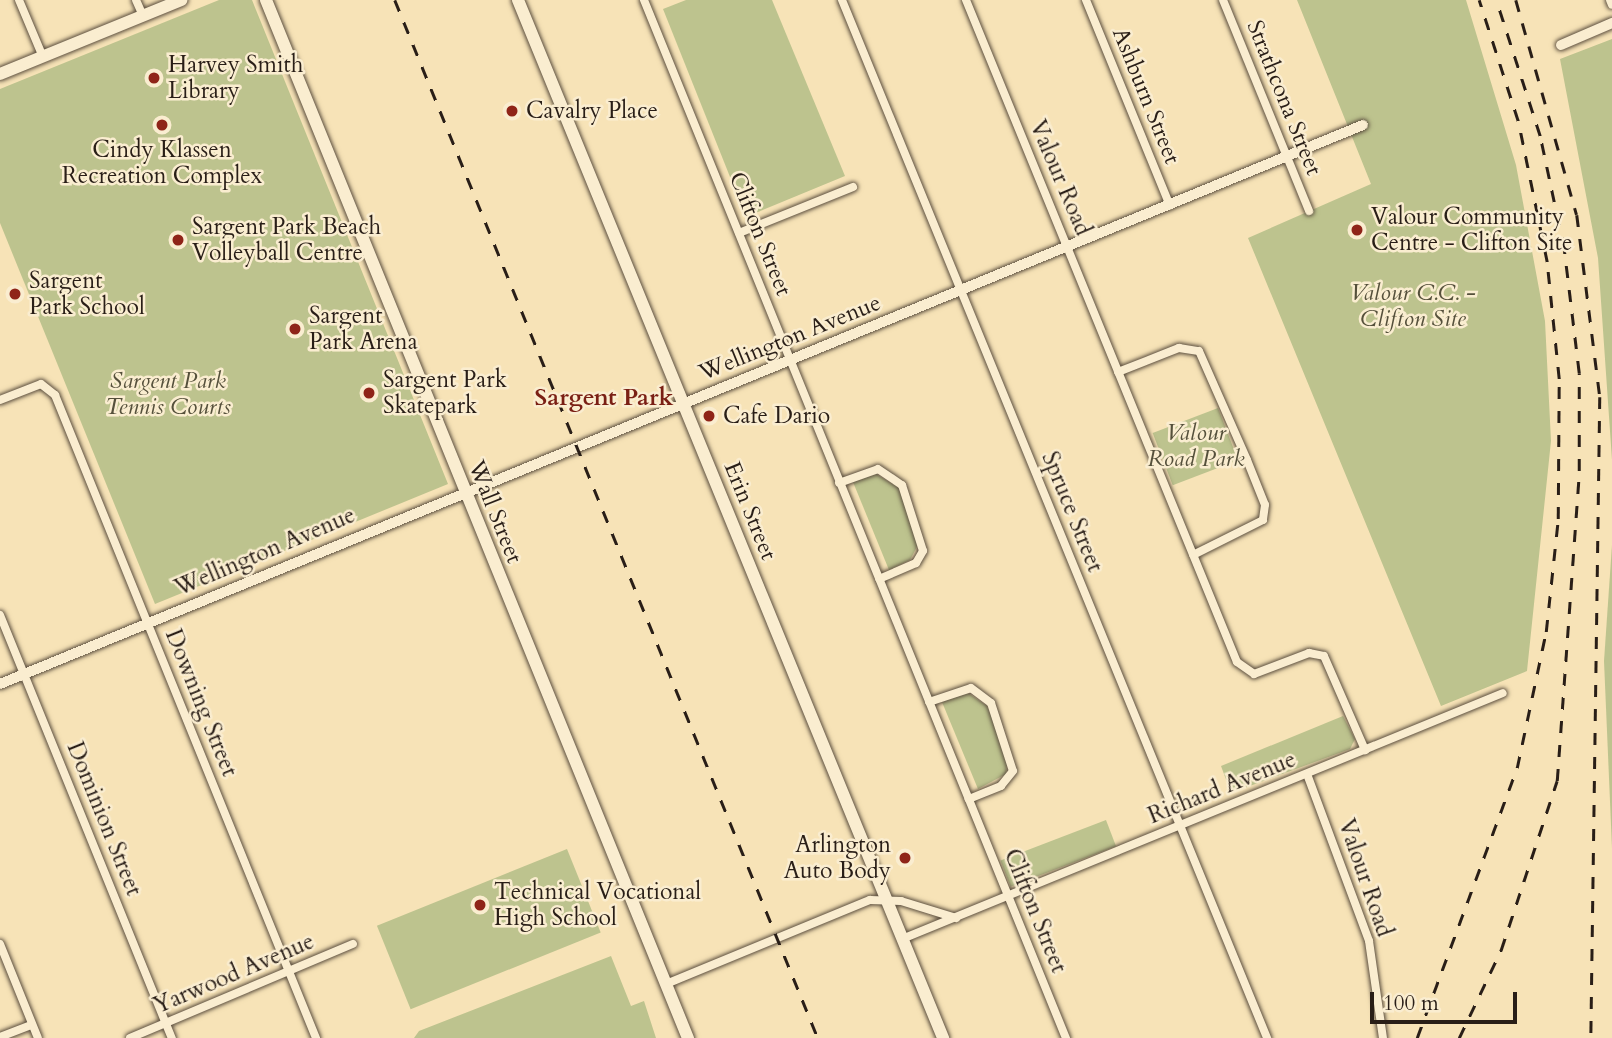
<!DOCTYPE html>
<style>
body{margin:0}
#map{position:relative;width:1612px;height:1038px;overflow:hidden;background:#f7e3b7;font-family:Cardo,serif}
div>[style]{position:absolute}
.green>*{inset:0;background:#bdc38e;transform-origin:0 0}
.roads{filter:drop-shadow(0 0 2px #5c4f3f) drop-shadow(0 0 2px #5c4f3f)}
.minor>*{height:8px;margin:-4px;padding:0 4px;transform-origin:4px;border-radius:4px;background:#faedd0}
.tertiary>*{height:10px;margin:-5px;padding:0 5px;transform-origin:5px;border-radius:5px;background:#faedd0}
.secondary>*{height:12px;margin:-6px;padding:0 6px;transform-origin:6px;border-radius:6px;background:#faedd0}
.rail>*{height:2.5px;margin-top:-1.25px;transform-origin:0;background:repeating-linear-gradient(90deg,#291e17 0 12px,transparent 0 24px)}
.dots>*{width:19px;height:19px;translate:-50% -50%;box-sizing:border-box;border:4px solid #faedd0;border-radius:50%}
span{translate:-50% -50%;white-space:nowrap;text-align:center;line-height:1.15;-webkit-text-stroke:5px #faedd0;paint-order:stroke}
.poi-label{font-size:23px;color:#291e17}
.left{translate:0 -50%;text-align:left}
.right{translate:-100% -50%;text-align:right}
.street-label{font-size:23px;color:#291e17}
.park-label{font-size:23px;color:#55503b;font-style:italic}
.neighbourhood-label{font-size:24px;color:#7a1f14;font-weight:700}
.scale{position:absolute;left:1370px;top:992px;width:147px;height:32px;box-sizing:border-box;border:4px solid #291e17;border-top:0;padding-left:9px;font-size:21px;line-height:24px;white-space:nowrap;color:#291e17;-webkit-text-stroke:5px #faedd0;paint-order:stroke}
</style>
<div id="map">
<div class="green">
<div style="clip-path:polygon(219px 0,252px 0,448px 484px,155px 604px,0 223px,0 89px)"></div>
<div style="clip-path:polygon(686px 0,772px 0,845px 176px,746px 217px,663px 9px)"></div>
<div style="clip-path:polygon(1297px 0,1466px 0,1516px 165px,1545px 321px,1551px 441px,1527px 671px,1441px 706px,1248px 238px,1371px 184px)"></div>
<div style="clip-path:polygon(1612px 39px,1612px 460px,1598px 258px,1560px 59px)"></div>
<div style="left:1218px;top:408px;width:56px;height:70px;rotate:69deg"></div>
<div style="clip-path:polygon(876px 474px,899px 488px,919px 543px,910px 560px,889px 570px,853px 482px)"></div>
<div style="clip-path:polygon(1612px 545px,1612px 848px,1604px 661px)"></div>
<div style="clip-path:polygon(968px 693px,987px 706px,1008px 756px,1006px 774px,978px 789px,942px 702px)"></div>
<div style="clip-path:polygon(1343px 716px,1355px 739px,1350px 749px,1231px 793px,1221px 766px)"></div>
<div style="left:1106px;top:820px;width:28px;height:113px;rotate:69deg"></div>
<div style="left:567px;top:849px;width:90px;height:205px;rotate:68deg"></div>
<div style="clip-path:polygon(611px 956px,631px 1006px,644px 1001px,656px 1038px,414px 1038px,419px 1031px)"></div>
</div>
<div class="roads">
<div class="minor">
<div style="left:19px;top:0;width:62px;rotate:67.2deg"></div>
<div style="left:136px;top:0;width:17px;rotate:66deg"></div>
<div style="left:644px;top:0;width:1121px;rotate:67.88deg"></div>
<div style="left:842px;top:0;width:1122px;rotate:67.73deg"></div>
<div style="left:966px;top:0;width:715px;rotate:67.74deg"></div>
<div style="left:1237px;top:662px;width:21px;rotate:35deg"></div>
<div style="left:1254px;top:674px;width:59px;rotate:-20.9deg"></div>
<div style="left:1309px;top:653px;width:15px;rotate:11deg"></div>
<div style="left:1324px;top:656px;width:103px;rotate:66.4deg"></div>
<div style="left:1086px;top:0;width:222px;rotate:67.8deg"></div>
<div style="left:1223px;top:0;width:228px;rotate:67.8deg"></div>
<div style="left:1610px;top:0;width:5px;rotate:68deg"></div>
<div style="left:739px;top:233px;width:123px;rotate:-22deg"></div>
<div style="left:1118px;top:372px;width:66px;rotate:-21.5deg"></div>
<div style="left:1179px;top:348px;width:20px;rotate:9deg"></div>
<div style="left:1199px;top:351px;width:119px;rotate:66.2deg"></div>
<div style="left:1247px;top:460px;width:48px;rotate:68.2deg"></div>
<div style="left:1265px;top:505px;width:15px;rotate:98deg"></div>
<div style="left:1263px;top:520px;width:78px;rotate:153.4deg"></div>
<div style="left:0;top:400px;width:44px;rotate:-21.3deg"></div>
<div style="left:41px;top:384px;width:18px;rotate:38deg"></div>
<div style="left:55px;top:395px;width:694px;rotate:67.91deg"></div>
<div style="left:839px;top:483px;width:41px;rotate:-19.7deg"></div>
<div style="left:878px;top:469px;width:29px;rotate:34deg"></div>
<div style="left:902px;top:485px;width:69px;rotate:72.3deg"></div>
<div style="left:923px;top:551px;width:14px;rotate:120deg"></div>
<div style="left:916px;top:563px;width:40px;rotate:156.6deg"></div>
<div style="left:0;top:615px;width:457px;rotate:67.9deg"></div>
<div style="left:929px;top:702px;width:44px;rotate:-18.4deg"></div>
<div style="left:971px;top:688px;width:25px;rotate:37deg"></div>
<div style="left:991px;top:703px;width:71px;rotate:72.1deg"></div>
<div style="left:1013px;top:771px;width:19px;rotate:129deg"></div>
<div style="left:1001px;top:786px;width:35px;rotate:158deg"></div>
<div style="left:1307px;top:774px;width:178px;rotate:69.6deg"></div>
<div style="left:1369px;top:941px;width:98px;rotate:81.8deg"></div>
<div style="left:902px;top:939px;width:649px;rotate:-22.26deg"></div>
<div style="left:0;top:944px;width:101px;rotate:68deg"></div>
<div style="left:666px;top:984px;width:221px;rotate:-22.4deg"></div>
<div style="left:870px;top:900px;width:31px;rotate:2deg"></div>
<div style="left:901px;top:901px;width:58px;rotate:17.2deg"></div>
<div style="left:0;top:1037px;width:34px;rotate:-21deg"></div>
<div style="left:130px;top:1038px;width:242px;rotate:-22.9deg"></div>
</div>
<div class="tertiary">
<div style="left:1561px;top:45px;width:56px;rotate:-23.3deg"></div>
<div style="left:0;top:684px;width:1473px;rotate:-22.3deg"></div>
</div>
<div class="secondary">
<div style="left:266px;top:0;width:1121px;rotate:67.88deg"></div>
<div style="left:518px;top:0;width:1122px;rotate:67.73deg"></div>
<div style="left:0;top:74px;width:196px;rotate:-22.2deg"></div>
</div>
</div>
<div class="rail">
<div style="left:395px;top:0;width:1121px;rotate:67.83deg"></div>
<div style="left:1516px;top:0;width:223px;rotate:74.2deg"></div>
<div style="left:1577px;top:215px;width:183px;rotate:82.8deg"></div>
<div style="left:1600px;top:397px;width:641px;rotate:90.8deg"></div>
<div style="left:1417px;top:1038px;width:288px;rotate:-69.7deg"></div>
<div style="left:1517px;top:768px;width:139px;rotate:-78deg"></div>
<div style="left:1546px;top:632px;width:114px;rotate:-83.9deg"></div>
<div style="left:1558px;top:519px;width:140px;rotate:-89.6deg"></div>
<div style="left:1559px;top:379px;width:118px;rotate:-95.9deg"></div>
<div style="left:1547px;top:262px;width:144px;rotate:-101.6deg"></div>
<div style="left:1518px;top:121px;width:127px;rotate:-107.9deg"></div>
<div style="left:1459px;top:1038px;width:98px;rotate:-64.5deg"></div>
<div style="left:1501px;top:950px;width:178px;rotate:-71.7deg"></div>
<div style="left:1557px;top:781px;width:311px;rotate:-85.9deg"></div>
<div style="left:1579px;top:471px;width:98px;rotate:-90deg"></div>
<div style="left:1579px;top:373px;width:125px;rotate:-96.9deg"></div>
<div style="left:1564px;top:249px;width:116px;rotate:-102deg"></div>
<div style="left:1540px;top:136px;width:143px;rotate:-107.9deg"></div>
</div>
<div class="dots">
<div style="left:154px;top:78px;background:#8f2418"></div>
<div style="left:512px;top:111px;background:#8f2418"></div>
<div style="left:162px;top:125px;background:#8f2418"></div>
<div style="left:1357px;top:230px;background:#8f2418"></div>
<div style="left:178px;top:240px;background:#8f2418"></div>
<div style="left:15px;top:294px;background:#8f2418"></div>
<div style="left:295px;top:329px;background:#8f2418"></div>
<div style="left:369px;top:393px;background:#8f2418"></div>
<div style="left:709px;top:416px;background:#8f2418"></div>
<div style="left:905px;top:858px;background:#8f2418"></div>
<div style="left:480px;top:905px;background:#8f2418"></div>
</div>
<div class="poi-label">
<span class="left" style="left:168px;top:78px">Harvey Smith<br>Library</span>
<span class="left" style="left:526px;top:111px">Cavalry Place</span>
<span style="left:162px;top:163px">Cindy Klassen<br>Recreation Complex</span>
<span class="left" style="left:1371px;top:230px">Valour Community<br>Centre - Clifton Site</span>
<span class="left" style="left:192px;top:240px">Sargent Park Beach<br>Volleyball Centre</span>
<span class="left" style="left:29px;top:294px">Sargent<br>Park School</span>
<span class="left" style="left:309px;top:329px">Sargent<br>Park Arena</span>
<span class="left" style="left:383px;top:393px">Sargent Park<br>Skatepark</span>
<span class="left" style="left:723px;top:416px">Cafe Dario</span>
<span class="right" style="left:891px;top:858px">Arlington<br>Auto Body</span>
<span class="left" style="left:494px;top:905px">Technical Vocational<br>High School</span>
</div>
<div class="street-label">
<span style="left:1146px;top:96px;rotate:68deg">Ashburn Street</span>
<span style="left:1284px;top:98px;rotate:68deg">Strathcona Street</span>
<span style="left:1060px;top:178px;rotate:67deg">Valour Road</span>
<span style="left:760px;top:234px;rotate:68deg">Clifton Street</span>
<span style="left:790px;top:338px;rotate:-22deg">Wellington Avenue</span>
<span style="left:750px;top:511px;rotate:68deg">Erin Street</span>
<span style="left:495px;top:512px;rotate:68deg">Wall Street</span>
<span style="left:1072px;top:512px;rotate:68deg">Spruce Street</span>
<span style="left:265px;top:552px;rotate:-23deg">Wellington Avenue</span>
<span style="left:201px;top:703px;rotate:68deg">Downing Street</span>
<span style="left:1222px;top:788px;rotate:-22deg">Richard Avenue</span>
<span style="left:104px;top:819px;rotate:68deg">Dominion Street</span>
<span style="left:1365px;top:878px;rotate:71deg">Valour Road</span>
<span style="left:1035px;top:911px;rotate:68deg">Clifton Street</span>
<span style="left:234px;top:974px;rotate:-23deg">Yarwood Avenue</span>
</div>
<div class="park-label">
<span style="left:1413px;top:306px">Valour C.C. -<br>Clifton Site</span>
<span style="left:168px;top:394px">Sargent Park<br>Tennis Courts</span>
<span style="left:1196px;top:446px">Valour<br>Road Park</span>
</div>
<div class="neighbourhood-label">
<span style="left:604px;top:398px">Sargent Park</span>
</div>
<div class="scale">100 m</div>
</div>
